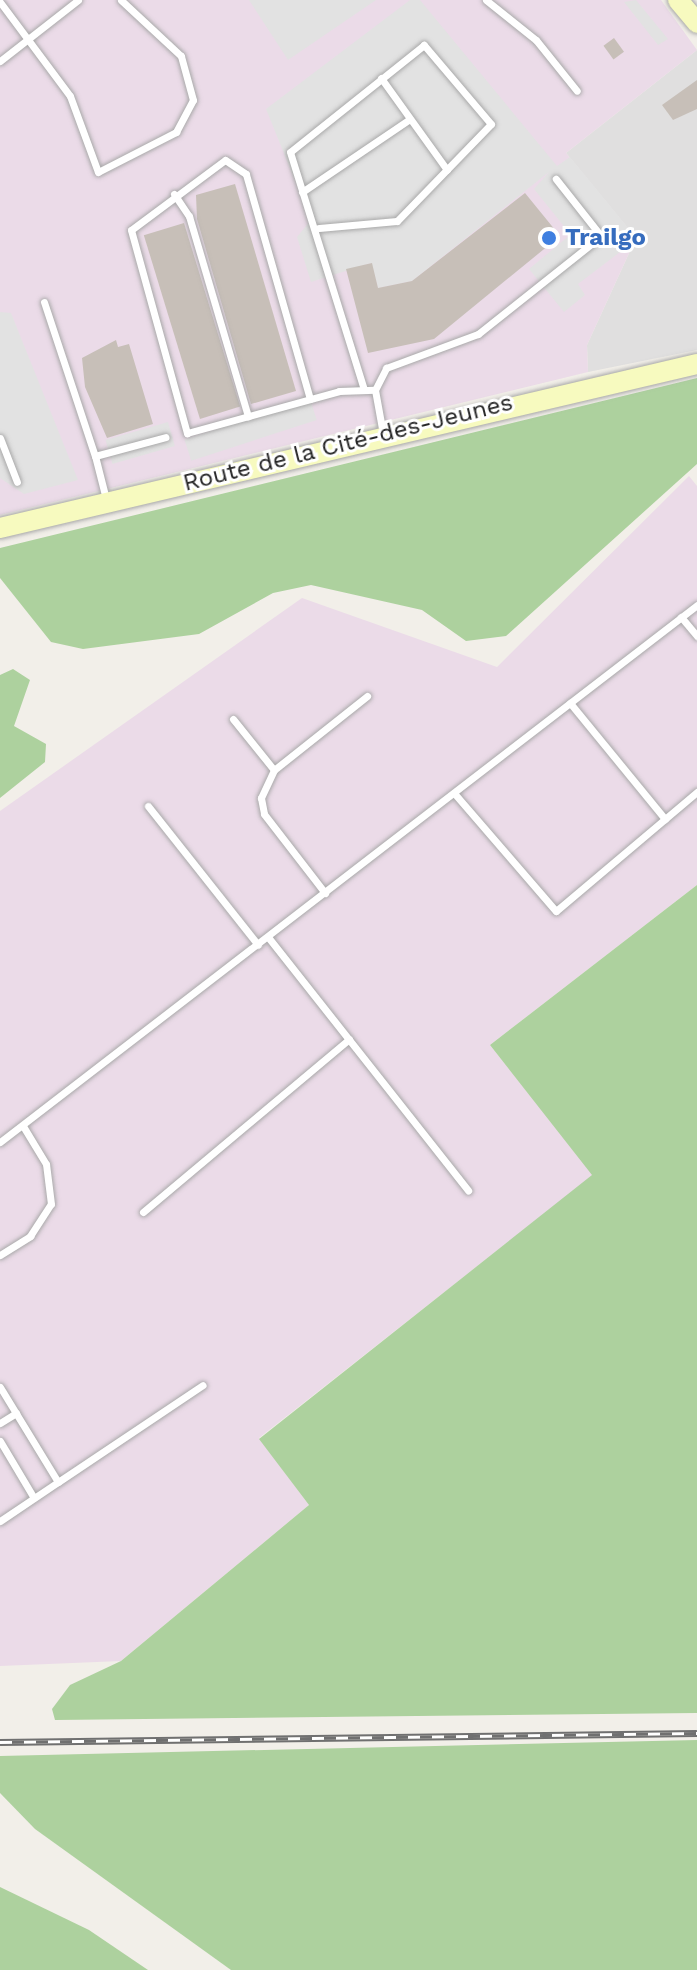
<!DOCTYPE html>
<meta charset="utf-8">
<style>
body{margin:0}
#map{position:relative;width:697px;height:1970px;overflow:hidden;background:#f2efe9;font-family:"Work Sans",sans-serif}
div>[style]{position:absolute}
.residential>*{inset:0;background:#e0dfdf}
.industrial>*{inset:0;background:#ebdbe8}
.forest>*{inset:0;background:#add19e}
.parking>*{inset:0;background:#e2e2e2;transform-origin:0 0}
.building>*{inset:0;background:#c7bfb8;transform-origin:0 0}
.roads{filter:drop-shadow(0 0 2px #a9a9a9) drop-shadow(0 0 2px #a9a9a9)}
.lane>*{height:7px;margin:-3.5px;padding:0 3.5px;transform-origin:3.5px;border-radius:3.5px;background:#fff}
.secondary>*{height:20px;margin:-10px;padding:0 10px;transform-origin:10px;border-radius:10px;background:#f7fabf}
.rail>*{height:7px;margin-top:-3.5px;transform-origin:0;background:repeating-linear-gradient(90deg,#fff 0 12px,#707070 0 24px);box-sizing:border-box;border-block:2px solid #707070}
.dots>*{width:22px;height:22px;translate:-50% -50%;box-sizing:border-box;border:4px solid #fff;border-radius:50%}
span{translate:-50% -50%;white-space:nowrap;text-align:center;line-height:1.15;-webkit-text-stroke:6px #fff;paint-order:stroke}
.shop-label{font-size:24px;color:#366cbe;font-weight:700}
.left{translate:0 -50%;text-align:left}
.street-label{font-size:24px;color:#222}
</style>
<div id="map">
<div class="residential">
<div style="clip-path:polygon(697px 50px,697px 350px,588px 372px,587px 345px,636px 238px,566px 153px)"></div>
</div>
<div class="industrial">
<div style="clip-path:polygon(0 0,661px 0,697px 50px,566px 153px,636px 238px,587px 345px,588px 372px,0 515px)"></div>
<div style="clip-path:polygon(689px 476px,697px 486px,697px 885px,490px 1045px,593px 1175px,259px 1438px,309px 1505px,121px 1661px,0 1666px,0 811px,302px 598px,497px 667px)"></div>
</div>
<div class="forest">
<div style="clip-path:polygon(697px 378px,697px 464px,506px 636px,466px 641px,422px 610px,311px 585px,273px 593px,199px 634px,83px 649px,51px 642px,0 578px,0 548px)"></div>
<div style="clip-path:polygon(13px 669px,30px 680px,14px 726px,46px 744px,45px 762px,0 798px,0 675px)"></div>
<div style="clip-path:polygon(697px 885px,697px 1713px,55px 1720px,52px 1709px,70px 1685px,121px 1661px,309px 1505px,259px 1439px,592px 1175px,490px 1045px)"></div>
<div style="clip-path:polygon(697px 1740px,697px 1970px,231px 1970px,35px 1829px,0 1793px,0 1756px)"></div>
<div style="clip-path:polygon(0 1887px,89px 1930px,148px 1970px,0 1970px)"></div>
</div>
<div class="parking">
<div style="clip-path:polygon(249px 0,376px 0,288px 60px)"></div>
<div style="clip-path:polygon(410px 0,420px 0,557px 166px,570px 157px,629px 229px,620px 236px,628px 246px,578px 284px,585px 295px,564px 312px,529px 269px,581px 226px,567px 230px,534px 189px,549px 172px,412px 281px,378px 288px,371px 263px,311px 282px,297px 237px,311px 220px,266px 109px)"></div>
<div style="clip-path:polygon(636px 0,668px 39px,658px 45px,624px 2px)"></div>
<div style="clip-path:polygon(0 312px,11px 313px,78px 480px,24px 494px,0 478px)"></div>
<div style="left:310px;top:399px;width:22px;height:132px;rotate:72deg"></div>
<div style="left:168px;top:422px;width:25px;height:65px;rotate:74deg"></div>
</div>
<div class="building">
<div style="left:614px;top:38px;width:17px;height:13px;rotate:54deg"></div>
<div style="clip-path:polygon(697px 80px,697px 109px,673px 120px,662px 105px)"></div>
<div style="clip-path:polygon(235px 184px,296px 391px,251px 404px,197px 219px,196px 195px)"></div>
<div style="clip-path:polygon(525px 193px,560px 236px,434px 339px,368px 353px,346px 269px,372px 263px,378px 288px,412px 281px)"></div>
<div style="left:184px;top:223px;width:192px;height:42px;rotate:73deg"></div>
<div style="clip-path:polygon(116px 340px,118px 347px,129px 344px,153px 424px,107px 438px,85px 387px,82px 358px)"></div>
</div>
<div class="roads">
<div class="lane">
<div style="left:486px;top:0;width:64px;rotate:38.7deg"></div>
<div style="left:536px;top:40px;width:65px;rotate:51.2deg"></div>
<div style="left:0;top:2px;width:117px;rotate:53.3deg"></div>
<div style="left:70px;top:96px;width:81px;rotate:69.8deg"></div>
<div style="left:98px;top:172px;width:88px;rotate:-27.1deg"></div>
<div style="left:176px;top:132px;width:36px;rotate:-62deg"></div>
<div style="left:193px;top:100px;width:46px;rotate:-105.3deg"></div>
<div style="left:181px;top:56px;width:82px;rotate:-137deg"></div>
<div style="left:0;top:61px;width:99px;rotate:-38deg"></div>
<div style="left:381px;top:78px;width:113px;rotate:54.3deg"></div>
<div style="left:302px;top:192px;width:130px;rotate:-34.1deg"></div>
<div style="left:174px;top:194px;width:27px;rotate:56deg"></div>
<div style="left:189px;top:216px;width:209px;rotate:73.6deg"></div>
<div style="left:319px;top:228px;width:78px;rotate:-5.1deg"></div>
<div style="left:397px;top:221px;width:135px;rotate:-45.9deg"></div>
<div style="left:491px;top:124px;width:104px;rotate:-130.3deg"></div>
<div style="left:424px;top:45px;width:171px;rotate:141.4deg"></div>
<div style="left:290px;top:152px;width:249px;rotate:72.7deg"></div>
<div style="left:44px;top:302px;width:162px;rotate:71.7deg"></div>
<div style="left:310px;top:399px;width:234px;rotate:-105.9deg"></div>
<div style="left:246px;top:174px;width:25px;rotate:-146deg"></div>
<div style="left:225px;top:160px;width:117px;rotate:143.3deg"></div>
<div style="left:131px;top:230px;width:211px;rotate:74.6deg"></div>
<div style="left:187px;top:433px;width:158px;rotate:-15.4deg"></div>
<div style="left:339px;top:391px;width:36px;rotate:-2deg"></div>
<div style="left:383px;top:434px;width:45px;rotate:-100.3deg"></div>
<div style="left:375px;top:390px;width:25px;rotate:-63deg"></div>
<div style="left:386px;top:368px;width:98px;rotate:-20.3deg"></div>
<div style="left:478px;top:334px;width:157px;rotate:-38.5deg"></div>
<div style="left:601px;top:236px;width:73px;rotate:-128.3deg"></div>
<div style="left:0;top:438px;width:47px;rotate:68.9deg"></div>
<div style="left:106px;top:499px;width:44px;rotate:-104.3deg"></div>
<div style="left:95px;top:456px;width:73px;rotate:-15deg"></div>
<div style="left:681px;top:617px;width:25px;rotate:50deg"></div>
<div style="left:570px;top:703px;width:150px;rotate:50.7deg"></div>
<div style="left:233px;top:719px;width:65px;rotate:51.2deg"></div>
<div style="left:274px;top:770px;width:31px;rotate:115deg"></div>
<div style="left:261px;top:798px;width:16px;rotate:79deg"></div>
<div style="left:264px;top:814px;width:100px;rotate:52.3deg"></div>
<div style="left:274px;top:770px;width:119px;rotate:-38.5deg"></div>
<div style="left:454px;top:793px;width:156px;rotate:49.2deg"></div>
<div style="left:556px;top:911px;width:185px;rotate:-40.2deg"></div>
<div style="left:148px;top:806px;width:177px;rotate:51.6deg"></div>
<div style="left:268px;top:937px;width:323px;rotate:51.7deg"></div>
<div style="left:0;top:1142px;width:880px;rotate:-37.61deg"></div>
<div style="left:143px;top:1212px;width:269px;rotate:-40deg"></div>
<div style="left:0;top:1255px;width:36px;rotate:-32deg"></div>
<div style="left:30px;top:1236px;width:38px;rotate:-57deg"></div>
<div style="left:51px;top:1204px;width:40px;rotate:-97.1deg"></div>
<div style="left:46px;top:1164px;width:44px;rotate:-121.2deg"></div>
<div style="left:0;top:1387px;width:111px;rotate:58.6deg"></div>
<div style="left:58px;top:1482px;width:174px;rotate:-33.8deg"></div>
<div style="left:0;top:1423px;width:19px;rotate:-32deg"></div>
<div style="left:0;top:1441px;width:66px;rotate:59.2deg"></div>
<div style="left:0;top:1521px;width:70px;rotate:-33.9deg"></div>
</div>
<div class="secondary">
<div style="left:678px;top:0;width:30px;rotate:50deg"></div>
<div style="left:0;top:528px;width:716px;rotate:-13.24deg"></div>
</div>
</div>
<div class="rail">
<div style="left:0;top:1742px;width:697px;rotate:-0.74deg"></div>
</div>
<div class="dots">
<div style="left:549px;top:238px;background:#3f7fe0"></div>
</div>
<div class="shop-label">
<span class="left" style="left:565px;top:238px">Trailgo</span>
</div>
<div class="street-label">
<span style="left:348px;top:443px;rotate:-14deg">Route de la Cité-des-Jeunes</span>
</div>
</div>
